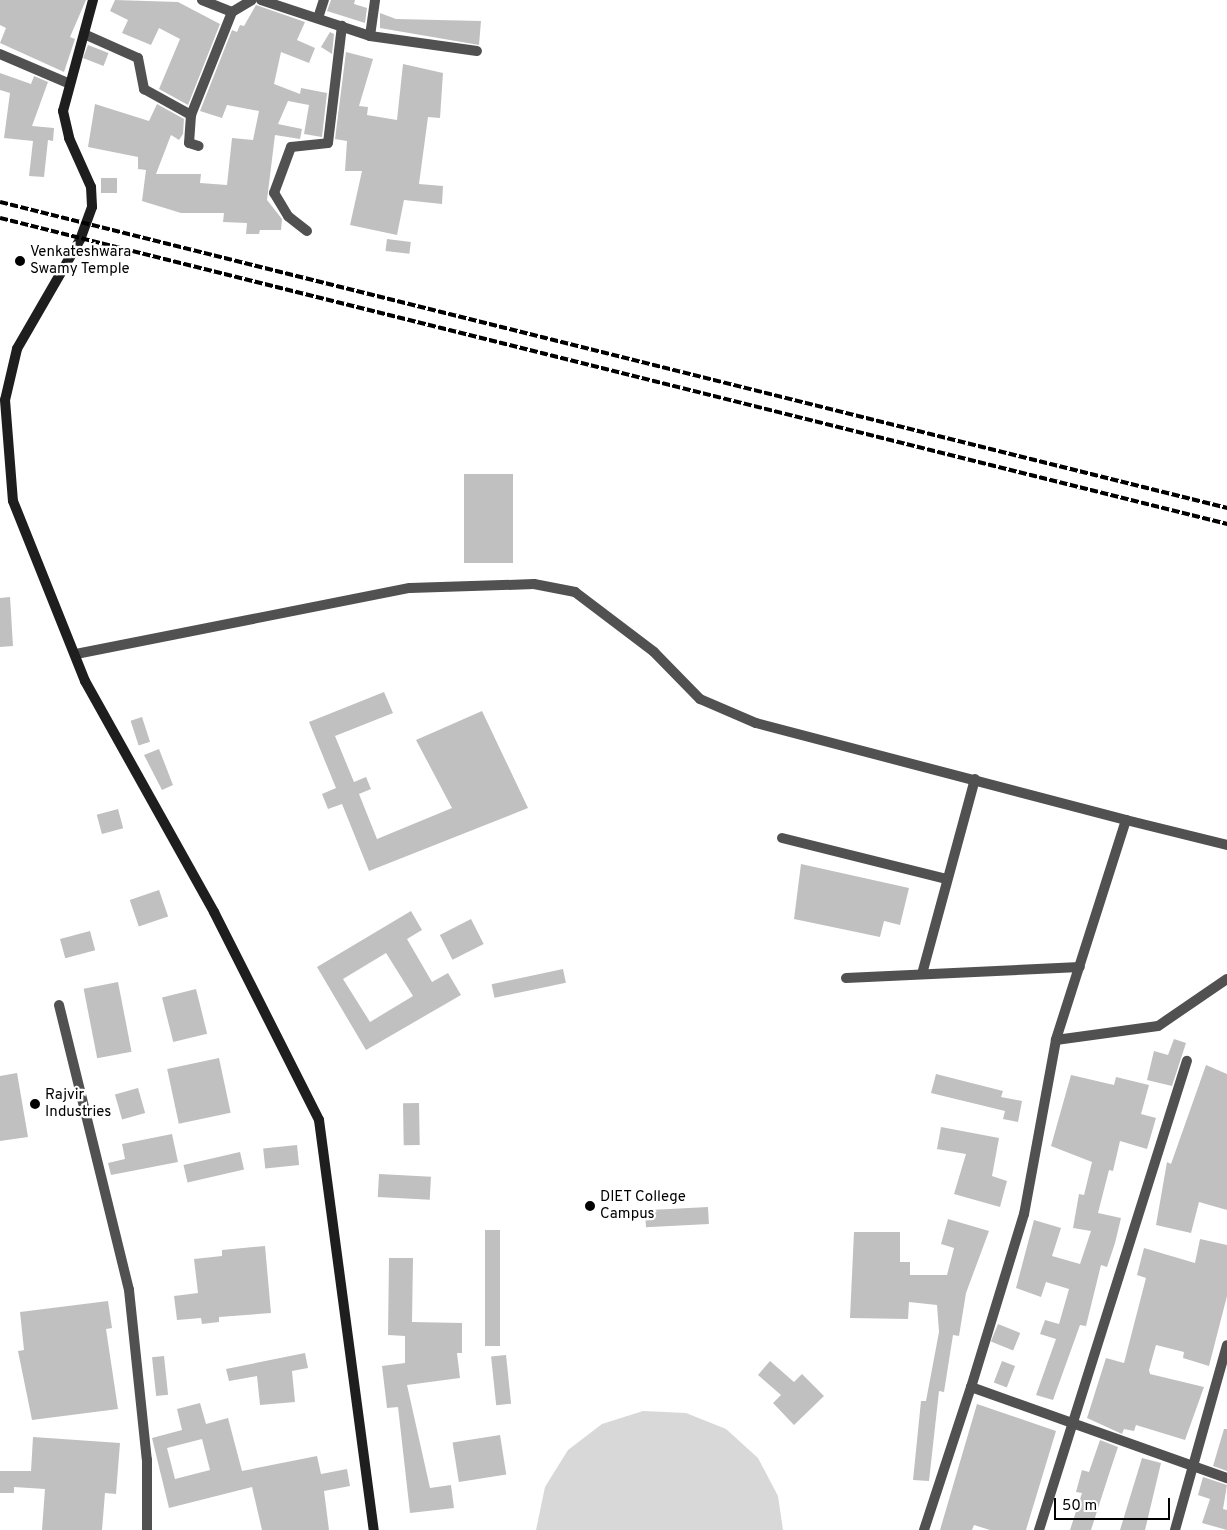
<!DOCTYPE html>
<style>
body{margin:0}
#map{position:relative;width:1227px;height:1530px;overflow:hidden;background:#fff;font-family:Overpass,sans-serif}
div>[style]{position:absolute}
.green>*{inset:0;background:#d8d8d8}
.building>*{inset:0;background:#c0c0c0;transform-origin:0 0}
.street>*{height:10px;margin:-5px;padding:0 5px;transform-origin:5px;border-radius:5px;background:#515151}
.secondary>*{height:10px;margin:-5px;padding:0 5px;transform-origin:5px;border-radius:5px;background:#1e1e1e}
.rail>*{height:4px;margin-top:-2px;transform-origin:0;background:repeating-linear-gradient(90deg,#000 0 8px,transparent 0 10.5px)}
.dots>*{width:14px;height:14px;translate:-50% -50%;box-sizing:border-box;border:2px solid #fff;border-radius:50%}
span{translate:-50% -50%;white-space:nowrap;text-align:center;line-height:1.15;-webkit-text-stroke:4.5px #fff;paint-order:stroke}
.poi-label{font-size:15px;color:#000}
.left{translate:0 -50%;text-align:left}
.scale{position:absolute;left:1054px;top:1498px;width:116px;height:22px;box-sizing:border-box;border:2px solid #000;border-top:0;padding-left:6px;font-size:15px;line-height:18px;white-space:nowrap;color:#000;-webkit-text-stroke:4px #fff;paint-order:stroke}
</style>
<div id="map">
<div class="green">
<div style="clip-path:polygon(643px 1411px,686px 1413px,726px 1429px,758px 1458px,778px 1496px,783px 1530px,536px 1530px,545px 1487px,568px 1450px,602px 1424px)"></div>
</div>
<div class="building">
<div style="clip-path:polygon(0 0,86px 0,70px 37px,75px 39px,64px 72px,0 43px,6px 28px,0 25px)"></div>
<div style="clip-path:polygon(115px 0,178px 2px,220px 24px,188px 105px,159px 89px,180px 39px,159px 28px,151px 45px,122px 33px,128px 20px,110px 11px)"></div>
<div style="clip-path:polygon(331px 0,355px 0,354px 4px,367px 8px,365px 23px,327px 11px)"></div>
<div style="clip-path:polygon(256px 5px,305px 22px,297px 40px,315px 48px,309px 63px,281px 52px,274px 84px,300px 94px,301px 88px,327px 93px,322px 137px,304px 134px,309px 105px,288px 101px,278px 124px,302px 129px,300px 139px,275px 135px,267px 200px,282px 219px,281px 230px,260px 230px,259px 234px,246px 234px,247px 223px,223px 222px,224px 213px,181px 213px,142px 201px,146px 170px,138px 169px,138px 157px,88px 147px,95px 104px,149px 121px,157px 104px,184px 119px,183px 134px,179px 140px,171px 135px,156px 174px,201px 174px,200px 183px,227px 185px,232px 138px,253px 140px,259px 111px,227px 105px,222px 118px,200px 111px,232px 30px,237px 32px,240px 25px,244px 26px)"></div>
<div style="clip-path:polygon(380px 13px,396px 19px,481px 21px,479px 45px,380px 28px)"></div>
<div style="clip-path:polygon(330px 32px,334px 34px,332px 54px,321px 47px)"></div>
<div style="left:88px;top:45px;width:22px;height:14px;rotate:21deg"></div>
<div style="clip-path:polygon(346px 52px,373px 59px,359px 106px,368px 107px,367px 115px,397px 120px,403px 64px,443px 73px,440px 118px,428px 117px,419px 184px,443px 186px,442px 204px,404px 200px,397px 235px,350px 225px,362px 171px,345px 171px,347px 141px,335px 139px)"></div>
<div style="clip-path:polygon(0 73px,31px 84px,34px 76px,48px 82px,32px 126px,54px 128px,53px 141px,48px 140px,44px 177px,29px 176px,33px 141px,4px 138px,10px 93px,0 90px)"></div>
<div style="left:101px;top:178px;width:16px;height:15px"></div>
<div style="left:387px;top:239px;width:24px;height:12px;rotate:7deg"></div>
<div style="left:464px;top:474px;width:49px;height:89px"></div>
<div style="clip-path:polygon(10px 597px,13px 646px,0 647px,0 598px)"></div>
<div style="clip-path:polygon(384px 692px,393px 713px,335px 736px,354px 782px,366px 777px,371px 789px,359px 794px,377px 839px,452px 808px,416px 740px,482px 711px,528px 808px,369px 871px,342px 804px,328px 809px,322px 794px,336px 788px,309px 722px)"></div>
<div style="left:142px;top:717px;width:26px;height:12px;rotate:72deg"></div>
<div style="clip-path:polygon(159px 749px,173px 785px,162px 790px,144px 755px)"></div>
<div style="left:118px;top:809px;width:20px;height:22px;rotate:75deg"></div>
<div style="clip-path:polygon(801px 864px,909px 888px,900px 925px,884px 921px,880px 937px,794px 919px)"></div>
<div style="left:159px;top:890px;width:28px;height:31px;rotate:71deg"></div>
<div style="clip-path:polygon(evenodd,411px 911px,422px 930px,407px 939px,432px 982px,448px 973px,461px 995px,366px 1050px,317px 967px,411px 911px,386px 953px,413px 996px,370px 1022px,343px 979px,386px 953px)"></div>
<div style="left:471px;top:919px;width:28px;height:35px;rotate:63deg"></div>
<div style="left:90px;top:931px;width:20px;height:31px;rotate:75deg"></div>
<div style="left:563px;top:969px;width:14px;height:73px;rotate:78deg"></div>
<div style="left:118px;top:982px;width:71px;height:35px;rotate:79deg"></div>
<div style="left:196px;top:989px;width:46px;height:35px;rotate:76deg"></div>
<div style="clip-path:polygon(1174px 1039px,1186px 1043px,1172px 1086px,1147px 1080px,1154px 1051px,1168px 1055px)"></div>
<div style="left:219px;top:1058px;width:56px;height:53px;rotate:78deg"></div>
<div style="clip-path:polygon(1206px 1065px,1227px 1074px,1227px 1210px,1199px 1202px,1191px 1233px,1156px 1225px,1167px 1162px,1171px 1164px)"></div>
<div style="clip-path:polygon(17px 1073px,28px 1137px,0 1141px,0 1076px)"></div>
<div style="clip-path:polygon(936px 1074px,1003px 1091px,1001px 1097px,1022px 1101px,1018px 1122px,1003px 1119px,1005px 1111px,931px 1093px)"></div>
<div style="clip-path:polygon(1071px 1075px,1114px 1085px,1116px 1077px,1149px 1085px,1141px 1114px,1156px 1118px,1147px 1149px,1120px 1141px,1113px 1171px,1109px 1170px,1098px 1213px,1121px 1218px,1115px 1243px,1107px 1267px,1101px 1265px,1086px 1326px,1080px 1325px,1053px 1400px,1036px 1395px,1056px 1339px,1040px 1334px,1045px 1320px,1059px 1324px,1069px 1289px,1046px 1282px,1041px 1297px,1016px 1288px,1034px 1220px,1061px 1228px,1052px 1256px,1080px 1264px,1091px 1231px,1073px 1228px,1079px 1194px,1084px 1195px,1092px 1162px,1051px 1146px)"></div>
<div style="left:138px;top:1088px;width:26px;height:24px;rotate:74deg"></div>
<div style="left:419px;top:1103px;width:42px;height:16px;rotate:89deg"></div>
<div style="clip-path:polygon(941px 1127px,999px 1138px,992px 1176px,1007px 1181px,1000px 1207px,954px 1194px,966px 1154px,937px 1149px)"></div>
<div style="clip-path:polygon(172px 1134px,178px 1162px,111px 1175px,108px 1163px,125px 1159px,122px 1144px)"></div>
<div style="left:297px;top:1145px;width:20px;height:34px;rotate:84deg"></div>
<div style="left:240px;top:1152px;width:18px;height:58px;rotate:77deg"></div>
<div style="left:379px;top:1174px;width:52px;height:23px;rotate:3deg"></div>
<div style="left:708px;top:1207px;width:17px;height:63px;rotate:87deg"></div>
<div style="clip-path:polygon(948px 1219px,989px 1231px,966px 1293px,959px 1336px,953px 1335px,944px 1392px,939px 1391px,929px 1481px,913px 1480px,921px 1401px,926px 1401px,939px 1332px,937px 1305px,909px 1302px,908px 1319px,850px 1318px,854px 1232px,900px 1232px,900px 1262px,910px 1262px,910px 1275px,947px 1275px,954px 1248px,941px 1244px)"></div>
<div style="left:485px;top:1230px;width:15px;height:116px"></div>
<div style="clip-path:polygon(1200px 1239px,1227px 1245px,1227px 1296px,1209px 1366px,1183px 1358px,1184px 1352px,1156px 1345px,1149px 1370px,1150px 1374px,1204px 1387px,1185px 1440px,1136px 1425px,1134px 1431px,1124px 1429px,1122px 1434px,1087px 1418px,1106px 1358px,1124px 1363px,1146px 1278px,1137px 1275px,1144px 1248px,1195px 1263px)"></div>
<div style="clip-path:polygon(265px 1246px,271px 1313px,219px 1317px,219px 1322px,202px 1324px,201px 1318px,177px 1320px,174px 1296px,198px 1293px,194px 1259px,222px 1256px,222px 1250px)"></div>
<div style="clip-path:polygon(389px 1258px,413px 1258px,412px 1322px,462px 1323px,462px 1353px,457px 1353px,460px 1378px,407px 1385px,430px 1488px,451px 1485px,454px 1508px,410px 1513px,398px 1407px,387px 1408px,382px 1366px,405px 1363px,405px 1336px,388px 1335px)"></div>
<div style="clip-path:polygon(108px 1301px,112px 1328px,106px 1329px,118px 1409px,32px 1420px,18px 1351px,24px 1350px,20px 1312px)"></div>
<div style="left:998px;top:1324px;width:24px;height:19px;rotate:22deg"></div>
<div style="clip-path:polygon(305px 1353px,308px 1368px,292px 1371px,295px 1402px,260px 1405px,257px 1376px,229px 1381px,226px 1369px)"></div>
<div style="left:506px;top:1355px;width:49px;height:15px;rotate:84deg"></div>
<div style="left:164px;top:1356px;width:39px;height:12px;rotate:84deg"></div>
<div style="clip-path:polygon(770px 1361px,794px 1382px,802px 1374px,824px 1396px,794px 1425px,773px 1403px,781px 1395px,758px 1375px)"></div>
<div style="left:1002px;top:1361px;width:14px;height:23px;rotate:21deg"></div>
<div style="clip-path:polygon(evenodd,200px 1403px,206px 1424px,228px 1418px,242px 1471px,317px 1456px,321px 1474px,347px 1469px,350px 1486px,324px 1491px,329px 1530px,262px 1530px,252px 1487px,169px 1508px,152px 1438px,182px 1430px,177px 1409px,200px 1403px,202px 1439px,210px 1470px,175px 1479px,167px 1448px,202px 1439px)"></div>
<div style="clip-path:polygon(977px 1404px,1056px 1431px,1026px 1530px,990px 1530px,974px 1525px,972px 1530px,940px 1530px)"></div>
<div style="clip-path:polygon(1224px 1429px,1227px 1429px,1227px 1471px,1213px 1466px)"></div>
<div style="left:500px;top:1435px;width:40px;height:48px;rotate:81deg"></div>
<div style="clip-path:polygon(33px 1437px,120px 1443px,116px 1494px,105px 1493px,102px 1530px,42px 1530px,45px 1489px,14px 1487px,14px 1493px,0 1493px,0 1471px,31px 1471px)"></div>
<div style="clip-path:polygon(1100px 1440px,1118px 1447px,1110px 1471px,1091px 1530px,1070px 1530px,1082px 1493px,1076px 1492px,1082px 1470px,1089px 1472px)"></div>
<div style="clip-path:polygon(1142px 1458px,1161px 1463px,1145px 1530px,1120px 1530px)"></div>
<div style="clip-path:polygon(1203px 1477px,1227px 1485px,1223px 1509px,1227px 1510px,1227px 1530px,1202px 1523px,1210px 1499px,1198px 1495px)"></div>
</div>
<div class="street">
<div style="left:202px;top:0;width:32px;rotate:22deg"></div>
<div style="left:261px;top:0;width:115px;rotate:18.3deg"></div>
<div style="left:370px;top:36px;width:108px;rotate:8deg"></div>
<div style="left:318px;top:18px;width:19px;rotate:-72deg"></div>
<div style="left:84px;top:34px;width:59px;rotate:24deg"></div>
<div style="left:138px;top:58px;width:32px;rotate:79deg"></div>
<div style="left:144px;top:89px;width:54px;rotate:29deg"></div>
<div style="left:191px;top:115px;width:28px;rotate:94deg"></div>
<div style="left:189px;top:143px;width:10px;rotate:17deg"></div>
<div style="left:370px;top:36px;width:36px;rotate:-82deg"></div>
<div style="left:0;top:54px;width:76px;rotate:23.2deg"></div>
<div style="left:191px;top:115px;width:111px;rotate:-68.3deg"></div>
<div style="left:232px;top:12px;width:23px;rotate:-31deg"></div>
<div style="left:307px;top:231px;width:24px;rotate:-142deg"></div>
<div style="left:288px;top:216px;width:27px;rotate:-121deg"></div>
<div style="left:274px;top:193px;width:49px;rotate:-69.7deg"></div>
<div style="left:291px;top:147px;width:37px;rotate:-6deg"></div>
<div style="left:328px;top:143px;width:118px;rotate:-83.2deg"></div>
<div style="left:76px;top:654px;width:340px;rotate:-11.2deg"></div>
<div style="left:410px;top:588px;width:124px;rotate:-1.8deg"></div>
<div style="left:534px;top:584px;width:42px;rotate:11deg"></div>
<div style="left:575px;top:592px;width:99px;rotate:37.2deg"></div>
<div style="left:654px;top:652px;width:66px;rotate:45.6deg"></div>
<div style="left:700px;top:699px;width:61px;rotate:23.2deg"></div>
<div style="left:756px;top:723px;width:383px;rotate:14.7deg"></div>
<div style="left:1126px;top:820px;width:231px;rotate:107.7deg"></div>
<div style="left:1126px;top:820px;width:104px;rotate:13.9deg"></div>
<div style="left:782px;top:838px;width:170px;rotate:14deg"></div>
<div style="left:922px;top:974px;width:202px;rotate:-74.8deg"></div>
<div style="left:846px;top:978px;width:234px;rotate:-2.7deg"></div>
<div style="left:1227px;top:979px;width:83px;rotate:145.7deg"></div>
<div style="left:1158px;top:1026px;width:103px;rotate:172.2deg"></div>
<div style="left:1056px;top:1040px;width:177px;rotate:100.4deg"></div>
<div style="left:1024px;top:1214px;width:181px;rotate:107deg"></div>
<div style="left:971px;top:1387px;width:272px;rotate:19.6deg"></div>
<div style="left:59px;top:1005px;width:293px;rotate:76.2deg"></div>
<div style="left:129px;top:1290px;width:171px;rotate:84deg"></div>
<div style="left:147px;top:1460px;width:70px;rotate:90deg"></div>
<div style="left:924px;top:1530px;width:151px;rotate:-71.8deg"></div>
<div style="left:1039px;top:1530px;width:492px;rotate:-72.5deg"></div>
<div style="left:1175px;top:1530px;width:192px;rotate:-74.3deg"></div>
</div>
<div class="secondary">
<div style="left:93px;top:0;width:115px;rotate:105.1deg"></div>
<div style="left:63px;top:111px;width:28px;rotate:77deg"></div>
<div style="left:69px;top:138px;width:54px;rotate:65.8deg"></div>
<div style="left:91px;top:187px;width:20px;rotate:87deg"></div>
<div style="left:92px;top:207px;width:33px;rotate:110deg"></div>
<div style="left:81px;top:238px;width:128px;rotate:120deg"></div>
<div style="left:17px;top:349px;width:52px;rotate:103.2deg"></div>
<div style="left:5px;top:400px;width:101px;rotate:85.5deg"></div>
<div style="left:13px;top:501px;width:194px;rotate:68.2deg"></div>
<div style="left:85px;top:681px;width:265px;rotate:60.8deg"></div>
<div style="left:214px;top:912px;width:233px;rotate:63.2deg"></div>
<div style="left:319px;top:1120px;width:414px;rotate:82.4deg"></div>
</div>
<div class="rail">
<div style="left:0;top:202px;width:1265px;rotate:14deg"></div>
<div style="left:0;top:218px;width:1265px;rotate:14deg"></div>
</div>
<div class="dots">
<div style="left:20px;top:261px;background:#000"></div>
<div style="left:35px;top:1104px;background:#000"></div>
<div style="left:590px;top:1206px;background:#000"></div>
</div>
<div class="poi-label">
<span class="left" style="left:30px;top:261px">Venkateshwara<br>Swamy Temple</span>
<span class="left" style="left:45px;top:1104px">Rajvir<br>Industries</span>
<span class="left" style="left:600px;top:1206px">DIET College<br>Campus</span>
</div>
<div class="scale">50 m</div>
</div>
